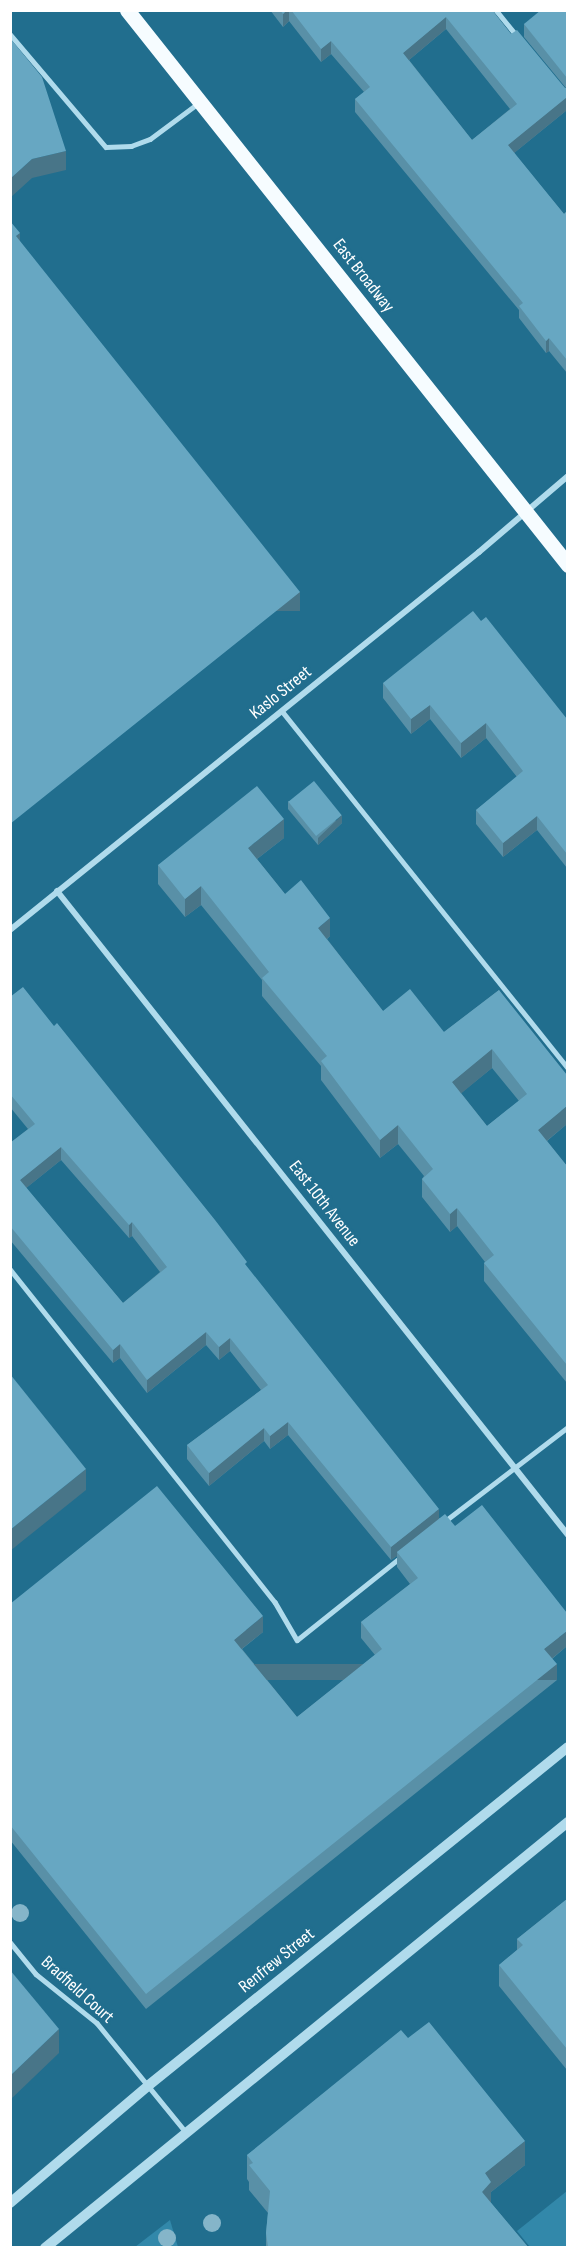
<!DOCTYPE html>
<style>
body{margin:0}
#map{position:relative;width:578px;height:2258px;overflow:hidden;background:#216e8e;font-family:"Sofia Sans Condensed",sans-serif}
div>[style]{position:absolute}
.green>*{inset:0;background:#3288aa}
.service>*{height:4.5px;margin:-2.25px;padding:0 2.25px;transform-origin:2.25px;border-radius:2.25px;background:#b0dbec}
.minor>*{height:6px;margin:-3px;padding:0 3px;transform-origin:3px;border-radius:3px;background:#b0dbec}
.tertiary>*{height:10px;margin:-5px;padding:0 5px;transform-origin:5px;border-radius:5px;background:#b0dbec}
.primary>*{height:15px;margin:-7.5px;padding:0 7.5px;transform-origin:7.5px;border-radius:7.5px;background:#f6fcff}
.trees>*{width:18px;height:18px;margin:-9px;border-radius:50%;background:#85b5c9}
.wall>*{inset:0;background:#5990a7}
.shaded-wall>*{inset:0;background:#487588;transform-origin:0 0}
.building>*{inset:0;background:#67a7c2;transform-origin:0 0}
span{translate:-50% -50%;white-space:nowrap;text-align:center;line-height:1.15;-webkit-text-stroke:6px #216e8e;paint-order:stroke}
.street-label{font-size:18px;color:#fff}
.frame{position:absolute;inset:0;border:12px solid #fff;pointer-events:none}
</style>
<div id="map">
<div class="green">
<div style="clip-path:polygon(567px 2191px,567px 2247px,530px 2247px,517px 2231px)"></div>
<div style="clip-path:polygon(170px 2220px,178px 2247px,135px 2247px)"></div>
</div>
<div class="service">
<div style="left:496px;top:10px;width:33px;rotate:51deg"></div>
<div style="left:10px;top:34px;width:148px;rotate:49.7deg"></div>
<div style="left:106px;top:147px;width:25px;rotate:-2deg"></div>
<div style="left:131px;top:146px;width:20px;rotate:-20deg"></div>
<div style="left:150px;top:139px;width:59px;rotate:-36.7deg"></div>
<div style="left:282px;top:711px;width:457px;rotate:51.3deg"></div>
<div style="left:10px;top:1269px;width:426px;rotate:51.5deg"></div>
<div style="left:275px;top:1602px;width:44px;rotate:59.9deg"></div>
<div style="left:297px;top:1640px;width:133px;rotate:-38.6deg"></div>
<div style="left:445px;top:1521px;width:155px;rotate:-37.4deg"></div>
<div style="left:10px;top:1942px;width:41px;rotate:50.9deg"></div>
<div style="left:36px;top:1974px;width:78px;rotate:38.8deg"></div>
<div style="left:97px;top:2023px;width:141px;rotate:50.8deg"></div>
</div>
<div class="minor">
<div style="left:57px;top:891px;width:822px;rotate:51.57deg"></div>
<div style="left:10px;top:930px;width:602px;rotate:-38.87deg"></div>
<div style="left:479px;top:552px;width:117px;rotate:-40.5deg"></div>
</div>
<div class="tertiary">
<div style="left:10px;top:2203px;width:182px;rotate:-40.3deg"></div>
<div style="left:149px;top:2085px;width:538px;rotate:-38.89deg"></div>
<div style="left:45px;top:2248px;width:675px;rotate:-39.16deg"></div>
</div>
<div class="primary">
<div style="left:127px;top:10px;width:709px;rotate:51.53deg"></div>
</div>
<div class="trees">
<div style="left:20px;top:1913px"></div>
<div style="left:212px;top:2223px"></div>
<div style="left:167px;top:2238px"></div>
</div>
<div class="wall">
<div style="clip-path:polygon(evenodd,270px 10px,492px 10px,511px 34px,565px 88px,566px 88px,524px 37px,524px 24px,567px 10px,567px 110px,514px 153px,564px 214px,567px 211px,567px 373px,549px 351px,546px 353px,519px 318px,519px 310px,355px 112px,355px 99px,364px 92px,331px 54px,321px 62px,289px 21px,283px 27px,270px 10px,446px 29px,510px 109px,472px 140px,409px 60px,446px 29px)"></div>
<div style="clip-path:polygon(383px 683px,567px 719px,567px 868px,537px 830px,503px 857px,476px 824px,476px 810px,517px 777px,486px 738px,461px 758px,430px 719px,411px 734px,383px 698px)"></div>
<div style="clip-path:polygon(288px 801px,342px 823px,318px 845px,288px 809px)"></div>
<div style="clip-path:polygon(evenodd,284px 838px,257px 859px,285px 894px,330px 936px,327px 939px,383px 1011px,444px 1032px,499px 990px,567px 1124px,547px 1141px,567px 1166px,567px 1383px,484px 1281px,484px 1263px,485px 1262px,457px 1226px,450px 1232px,422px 1197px,422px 1179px,424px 1176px,398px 1144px,380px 1158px,321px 1080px,321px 1066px,262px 996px,262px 980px,201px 905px,185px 917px,158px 884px,158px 865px,284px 838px,492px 1068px,519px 1101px,487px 1126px,461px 1093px,492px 1068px)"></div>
<div style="clip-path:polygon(evenodd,10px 997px,247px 1268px,439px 1518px,455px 1526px,567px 1646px,552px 1659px,557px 1680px,146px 2009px,10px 1840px,10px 1604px,263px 1632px,242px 1649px,297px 1717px,375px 1655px,361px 1638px,361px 1622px,410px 1584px,397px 1567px,397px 1556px,391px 1560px,288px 1435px,270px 1449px,264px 1441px,209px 1486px,187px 1459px,187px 1445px,261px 1390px,230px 1351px,219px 1360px,206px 1345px,147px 1393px,120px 1358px,113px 1363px,10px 1240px,10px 1143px,28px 1129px,10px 1107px,10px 997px,61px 1160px,129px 1238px,132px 1236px,160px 1272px,123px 1303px,26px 1188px,61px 1160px)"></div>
<div style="clip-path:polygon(567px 1899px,567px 2070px,499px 1986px,499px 1965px,517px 1950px,517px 1939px)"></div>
<div style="clip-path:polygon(408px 2038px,525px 2165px,491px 2192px,491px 2203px,528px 2247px,266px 2247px,266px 2233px,268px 2213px,249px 2190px,249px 2182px,247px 2179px,247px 2155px)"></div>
</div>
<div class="shaded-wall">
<div style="clip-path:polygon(287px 10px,289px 10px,289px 21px,283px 27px,283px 14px)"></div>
<div style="clip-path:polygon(446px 17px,446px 29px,403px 65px,403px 53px)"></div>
<div style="clip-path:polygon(331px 41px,331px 54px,321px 62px,321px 49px)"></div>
<div style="clip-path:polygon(567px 97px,567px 110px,508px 158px,508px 145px)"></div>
<div style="clip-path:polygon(66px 151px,66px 170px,32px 178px,10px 198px,10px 179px,32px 159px)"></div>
<div style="clip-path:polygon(20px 233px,20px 252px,16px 236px)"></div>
<div style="clip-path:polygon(549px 338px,549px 351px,546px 353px,546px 341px)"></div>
<div style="left:300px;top:592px;width:19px;height:371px;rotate:90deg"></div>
<div style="clip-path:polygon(430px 705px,430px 719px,411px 734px,411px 719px)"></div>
<div style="clip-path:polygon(486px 723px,486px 738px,461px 758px,461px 743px)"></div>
<div style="clip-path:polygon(342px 815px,342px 823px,318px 845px,318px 838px)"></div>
<div style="clip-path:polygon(537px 816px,537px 830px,503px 857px,503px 843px)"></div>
<div style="clip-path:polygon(284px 819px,284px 838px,248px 866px,248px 848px)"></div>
<div style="clip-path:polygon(201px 886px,201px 905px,185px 917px,185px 899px)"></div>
<div style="clip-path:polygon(330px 918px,330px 936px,318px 946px,318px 928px)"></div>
<div style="clip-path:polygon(492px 1049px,492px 1068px,452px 1101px,452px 1082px)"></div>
<div style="clip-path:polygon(567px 1106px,567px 1124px,538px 1148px,538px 1130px)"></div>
<div style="clip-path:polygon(398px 1125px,398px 1144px,380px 1158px,380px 1140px)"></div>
<div style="clip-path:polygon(61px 1147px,61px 1160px,20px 1193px,20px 1180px)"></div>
<div style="clip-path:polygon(457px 1208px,457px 1226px,450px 1232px,450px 1214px)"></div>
<div style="clip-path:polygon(132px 1222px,132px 1236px,129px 1238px,129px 1225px)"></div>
<div style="clip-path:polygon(206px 1332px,206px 1345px,147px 1393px,147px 1380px)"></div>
<div style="clip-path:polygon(230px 1338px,230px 1351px,219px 1360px,219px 1347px)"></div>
<div style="clip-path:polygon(120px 1344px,120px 1358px,113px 1363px,113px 1350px)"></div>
<div style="clip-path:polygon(288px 1422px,288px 1435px,270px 1449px,270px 1436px)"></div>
<div style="clip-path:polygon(264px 1428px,264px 1441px,209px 1486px,209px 1473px)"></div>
<div style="clip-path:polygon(86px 1469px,86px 1490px,10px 1551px,10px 1530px)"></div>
<div style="clip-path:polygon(439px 1509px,439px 1522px,397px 1552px,397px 1556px,391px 1560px,391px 1547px)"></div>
<div style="clip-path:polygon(263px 1616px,263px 1632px,234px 1655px,234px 1640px)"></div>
<div style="clip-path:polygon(567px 1631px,567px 1646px,544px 1665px,544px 1649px)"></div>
<div style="left:557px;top:1664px;width:16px;height:527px;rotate:90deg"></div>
<div style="clip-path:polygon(59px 2029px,59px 2053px,10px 2100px,10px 2076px)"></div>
<div style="clip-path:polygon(525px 2141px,525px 2165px,491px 2192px,491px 2207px,482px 2192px,485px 2173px)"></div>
</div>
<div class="building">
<div style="clip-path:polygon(280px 10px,287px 10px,283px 14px)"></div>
<div style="clip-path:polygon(evenodd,291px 10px,492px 10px,511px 34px,517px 30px,565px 88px,567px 88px,567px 97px,508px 145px,564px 214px,567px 211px,567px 360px,549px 338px,546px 341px,519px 306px,523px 303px,355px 99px,370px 87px,331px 41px,321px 49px,291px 10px,446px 17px,517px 104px,472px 140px,403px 53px,446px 17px)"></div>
<div style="clip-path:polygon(541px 10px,567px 10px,567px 78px,524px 24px)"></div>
<div style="clip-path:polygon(10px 38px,42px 77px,66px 151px,32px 159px,10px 179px)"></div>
<div style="clip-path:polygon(10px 221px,20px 233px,16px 236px,300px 592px,10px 824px)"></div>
<div style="clip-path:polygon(473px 611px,481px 621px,486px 617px,567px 719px,567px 854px,537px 816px,503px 843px,476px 810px,523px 771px,486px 723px,461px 743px,430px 705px,411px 719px,383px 683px)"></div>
<div style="left:314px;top:781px;width:44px;height:33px;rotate:51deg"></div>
<div style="clip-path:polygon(evenodd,257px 786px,284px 819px,248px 848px,285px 894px,301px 880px,330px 918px,318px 928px,383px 1011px,410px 989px,444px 1032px,499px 990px,567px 1075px,567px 1106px,538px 1130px,567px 1166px,567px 1183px,566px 1184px,567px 1186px,567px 1365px,484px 1263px,494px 1255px,457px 1208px,450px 1214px,422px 1179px,433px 1169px,398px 1125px,380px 1140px,321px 1061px,327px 1056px,262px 978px,269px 972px,201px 886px,185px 899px,158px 865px,257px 786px,492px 1049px,527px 1094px,487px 1126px,452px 1082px,492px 1049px)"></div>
<div style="clip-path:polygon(evenodd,23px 987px,54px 1026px,57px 1023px,215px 1220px,247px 1262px,245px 1264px,439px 1509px,391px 1547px,288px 1422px,270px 1436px,264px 1428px,209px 1473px,187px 1445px,268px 1385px,230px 1338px,219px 1347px,206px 1332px,147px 1380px,120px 1344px,113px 1350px,10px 1226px,10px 1143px,35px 1124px,10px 1094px,10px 997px,23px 987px,61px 1147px,129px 1225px,132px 1222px,167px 1267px,123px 1303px,20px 1180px,61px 1147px)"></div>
<div style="clip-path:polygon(10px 1374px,86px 1469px,10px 1530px)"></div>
<div style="clip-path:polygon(157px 1486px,263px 1616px,234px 1640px,297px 1717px,382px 1649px,361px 1622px,418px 1578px,397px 1552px,445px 1514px,455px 1526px,482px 1505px,567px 1613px,567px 1631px,544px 1649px,557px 1664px,146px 1994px,10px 1825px,10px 1604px)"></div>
<div style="clip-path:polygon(567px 1899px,567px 2049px,499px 1965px,523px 1945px,517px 1939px)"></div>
<div style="clip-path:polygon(10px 1970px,59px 2029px,10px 2076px)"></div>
<div style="clip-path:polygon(429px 2022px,525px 2141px,485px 2173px,491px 2182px,482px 2192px,528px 2247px,268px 2247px,266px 2233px,270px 2191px,249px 2165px,253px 2163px,247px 2155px,401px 2030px,408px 2038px)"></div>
</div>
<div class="street-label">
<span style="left:363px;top:276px;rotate:52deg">East Broadway</span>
<span style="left:281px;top:693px;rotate:-39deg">Kaslo Street</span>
<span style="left:324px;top:1204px;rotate:52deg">East 10th Avenue</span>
<span style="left:277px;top:1961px;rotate:-39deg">Renfrew Street</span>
<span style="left:77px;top:1990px;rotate:42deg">Bradfield Court</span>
</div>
<div class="frame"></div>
</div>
